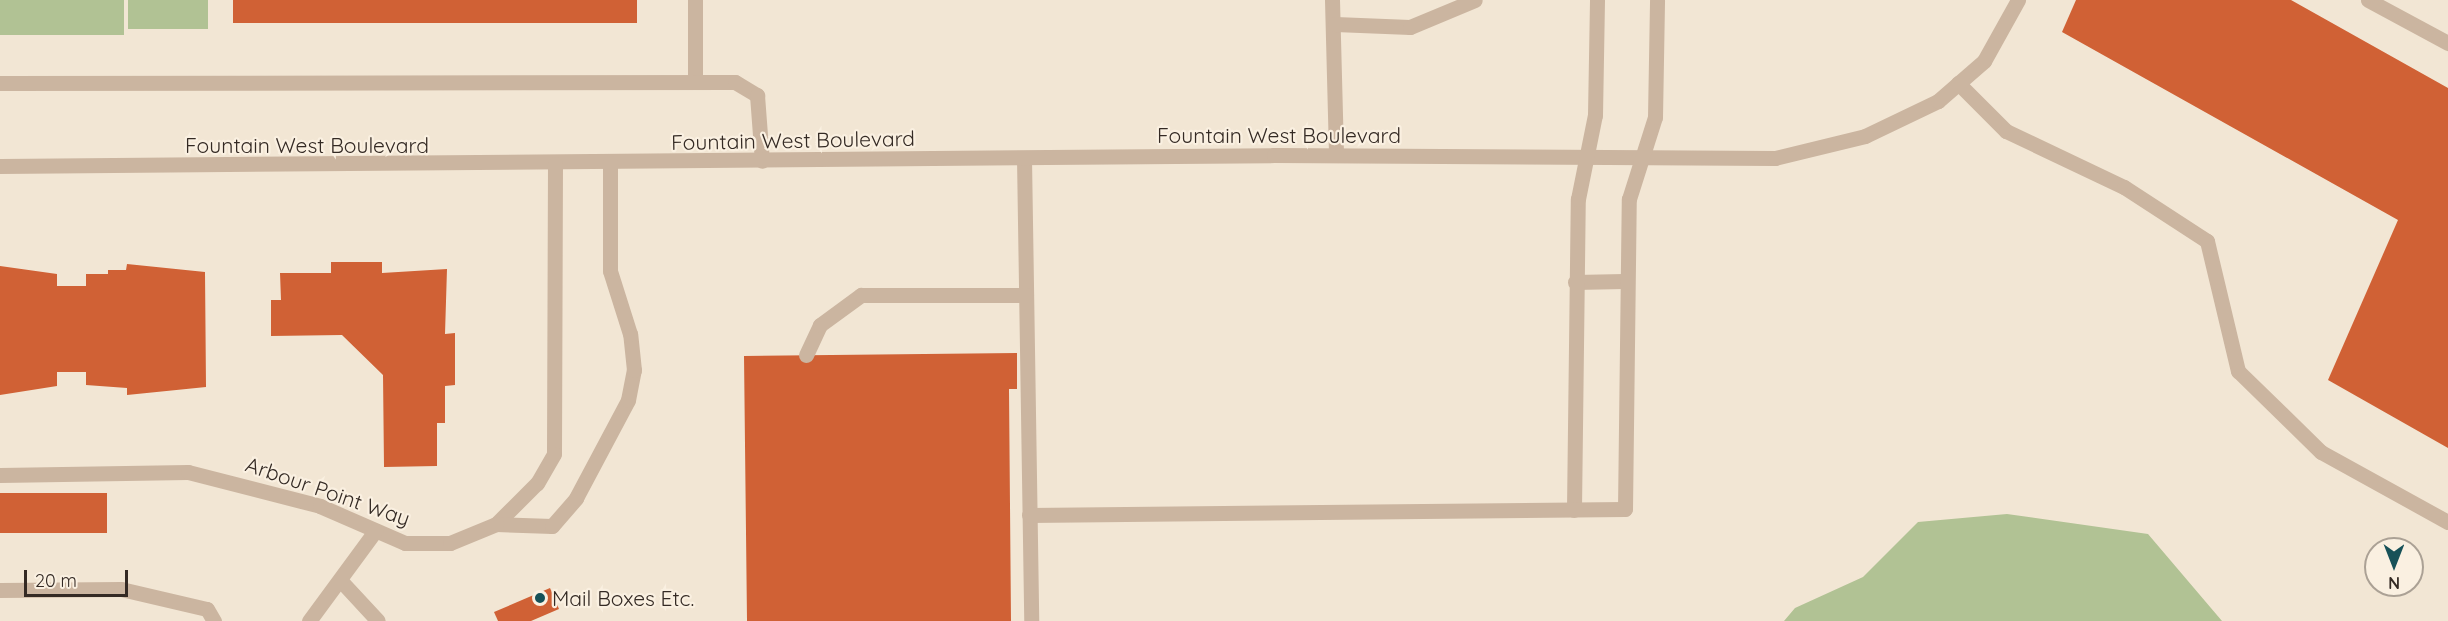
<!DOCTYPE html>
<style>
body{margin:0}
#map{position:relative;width:2448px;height:621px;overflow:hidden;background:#f2e6d4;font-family:Quicksand,sans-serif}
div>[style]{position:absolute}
.green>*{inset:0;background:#b1c294;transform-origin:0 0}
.building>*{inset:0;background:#d06135;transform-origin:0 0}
.lane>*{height:15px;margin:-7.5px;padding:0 7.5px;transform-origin:7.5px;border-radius:7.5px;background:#cbb5a0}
.street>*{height:15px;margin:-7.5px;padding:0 7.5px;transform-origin:7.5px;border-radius:7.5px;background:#cbb5a0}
.dots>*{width:16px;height:16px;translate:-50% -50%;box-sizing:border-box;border:3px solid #faf0e1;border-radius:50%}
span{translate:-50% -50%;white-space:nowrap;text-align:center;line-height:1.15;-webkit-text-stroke:4.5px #faf0e1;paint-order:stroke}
.street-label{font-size:21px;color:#342a24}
.poi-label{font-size:21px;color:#342a24}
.left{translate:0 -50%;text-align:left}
.north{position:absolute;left:2364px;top:537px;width:60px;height:60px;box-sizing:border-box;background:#faf0e1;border:2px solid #aba195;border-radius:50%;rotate:180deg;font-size:16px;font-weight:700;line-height:24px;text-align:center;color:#342a24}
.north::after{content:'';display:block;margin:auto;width:21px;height:27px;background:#175158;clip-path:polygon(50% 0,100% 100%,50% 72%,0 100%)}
.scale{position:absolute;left:24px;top:570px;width:104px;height:27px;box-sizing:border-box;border:3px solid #342a24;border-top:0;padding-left:8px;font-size:18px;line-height:21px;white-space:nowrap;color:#342a24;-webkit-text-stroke:4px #faf0e1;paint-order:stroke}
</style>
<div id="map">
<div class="green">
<div style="left:0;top:0;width:124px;height:35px"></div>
<div style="left:128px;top:0;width:80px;height:29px"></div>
<div style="clip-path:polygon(2007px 514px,2148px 534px,2222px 621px,1784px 621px,1795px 608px,1863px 577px,1918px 522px)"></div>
</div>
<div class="building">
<div style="left:233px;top:0;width:404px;height:23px"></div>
<div style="clip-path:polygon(2076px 0,2291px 0,2448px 88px,2448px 448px,2328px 380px,2398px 220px,2062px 32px)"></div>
<div style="clip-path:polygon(331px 262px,382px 262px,382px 273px,447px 269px,445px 334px,455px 333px,455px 385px,445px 386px,445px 423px,437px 423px,437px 466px,384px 467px,383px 375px,342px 335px,271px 336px,271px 300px,281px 300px,280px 273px,331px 273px)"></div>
<div style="clip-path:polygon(127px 264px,205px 272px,206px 387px,127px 395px,127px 388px,86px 385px,86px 372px,57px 372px,57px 386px,0 395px,0 266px,57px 274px,57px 286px,86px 286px,86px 274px,108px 274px,108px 270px,126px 270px)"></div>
<div style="clip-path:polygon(1017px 353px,1017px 389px,1009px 389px,1011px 621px,747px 621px,744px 356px)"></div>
<div style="left:0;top:493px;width:107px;height:40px"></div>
<div style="clip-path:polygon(550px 588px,559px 609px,531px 621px,498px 621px,494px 612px)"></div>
</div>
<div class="lane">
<div style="left:1332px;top:0;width:155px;rotate:88.5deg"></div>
<div style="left:2368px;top:0;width:91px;rotate:28.3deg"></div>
<div style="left:1335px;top:24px;width:75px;rotate:2.3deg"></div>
<div style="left:1410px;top:27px;width:70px;rotate:-22.6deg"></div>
<div style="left:695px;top:79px;width:79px;rotate:-90deg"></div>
<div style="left:0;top:83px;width:735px;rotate:-0.08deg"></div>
<div style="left:735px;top:82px;width:26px;rotate:31deg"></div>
<div style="left:757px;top:95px;width:66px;rotate:85.7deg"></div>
<div style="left:1958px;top:83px;width:68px;rotate:45deg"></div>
<div style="left:2006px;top:131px;width:131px;rotate:25.4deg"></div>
<div style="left:2124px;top:187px;width:99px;rotate:33deg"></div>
<div style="left:2207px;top:241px;width:134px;rotate:76.6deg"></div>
<div style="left:2238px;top:371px;width:116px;rotate:44.3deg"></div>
<div style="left:2321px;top:452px;width:145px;rotate:28.9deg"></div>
<div style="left:1024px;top:158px;width:463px;rotate:89.1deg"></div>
<div style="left:0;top:166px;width:1274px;rotate:-0.49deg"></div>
<div style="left:1274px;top:155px;width:501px;rotate:0.34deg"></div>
<div style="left:1775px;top:158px;width:93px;rotate:-13.7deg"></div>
<div style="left:1865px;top:136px;width:81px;rotate:-25.6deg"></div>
<div style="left:1938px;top:101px;width:61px;rotate:-41deg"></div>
<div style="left:1984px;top:61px;width:70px;rotate:-60.9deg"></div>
<div style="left:1575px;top:282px;width:49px;rotate:-1.2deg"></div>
<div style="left:806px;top:355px;width:33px;rotate:-65deg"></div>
<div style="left:820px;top:325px;width:51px;rotate:-36.2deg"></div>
<div style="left:861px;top:295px;width:165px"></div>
<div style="left:1574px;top:510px;width:311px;rotate:-89.3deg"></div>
<div style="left:1578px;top:199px;width:86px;rotate:-78.6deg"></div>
<div style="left:1595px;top:115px;width:115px;rotate:-89deg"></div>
<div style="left:1029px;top:515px;width:596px;rotate:-0.58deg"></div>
<div style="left:1625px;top:509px;width:310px;rotate:-89.3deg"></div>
<div style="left:1629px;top:199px;width:86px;rotate:-72.4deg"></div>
<div style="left:1655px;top:117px;width:117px;rotate:-89deg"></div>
</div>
<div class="street">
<div style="left:555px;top:164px;width:290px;rotate:90.2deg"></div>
<div style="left:554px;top:454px;width:34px;rotate:120deg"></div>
<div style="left:537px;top:483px;width:58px;rotate:135deg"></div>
<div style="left:496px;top:524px;width:56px;rotate:2deg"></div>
<div style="left:552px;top:526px;width:37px;rotate:-49deg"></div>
<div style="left:576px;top:498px;width:111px;rotate:-62deg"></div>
<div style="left:628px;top:400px;width:31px;rotate:-79deg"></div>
<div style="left:634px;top:370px;width:36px;rotate:-96deg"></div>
<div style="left:630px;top:334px;width:66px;rotate:-107.6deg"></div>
<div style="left:610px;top:271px;width:108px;rotate:-90deg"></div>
<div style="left:0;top:475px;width:188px;rotate:-0.9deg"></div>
<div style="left:188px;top:472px;width:136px;rotate:14.4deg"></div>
<div style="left:320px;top:506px;width:93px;rotate:23.5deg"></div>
<div style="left:405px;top:543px;width:45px"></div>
<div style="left:450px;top:543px;width:50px;rotate:-22.4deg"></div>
<div style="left:341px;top:581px;width:54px;rotate:47.2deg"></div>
<div style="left:0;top:590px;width:121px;rotate:-0.5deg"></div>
<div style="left:121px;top:589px;width:88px;rotate:13.1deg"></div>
<div style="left:207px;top:609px;width:14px;rotate:60deg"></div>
<div style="left:309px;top:621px;width:112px;rotate:-53.7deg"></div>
</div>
<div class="dots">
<div style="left:540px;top:598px;background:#175158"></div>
</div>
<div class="street-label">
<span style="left:1279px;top:135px">Fountain West Boulevard</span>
<span style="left:793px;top:140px;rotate:-1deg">Fountain West Boulevard</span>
<span style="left:307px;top:145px">Fountain West Boulevard</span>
<span style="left:328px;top:491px;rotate:19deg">Arbour Point Way</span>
</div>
<div class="poi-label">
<span class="left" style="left:552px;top:598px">Mail Boxes Etc.</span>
</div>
<div class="north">N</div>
<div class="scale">20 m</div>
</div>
